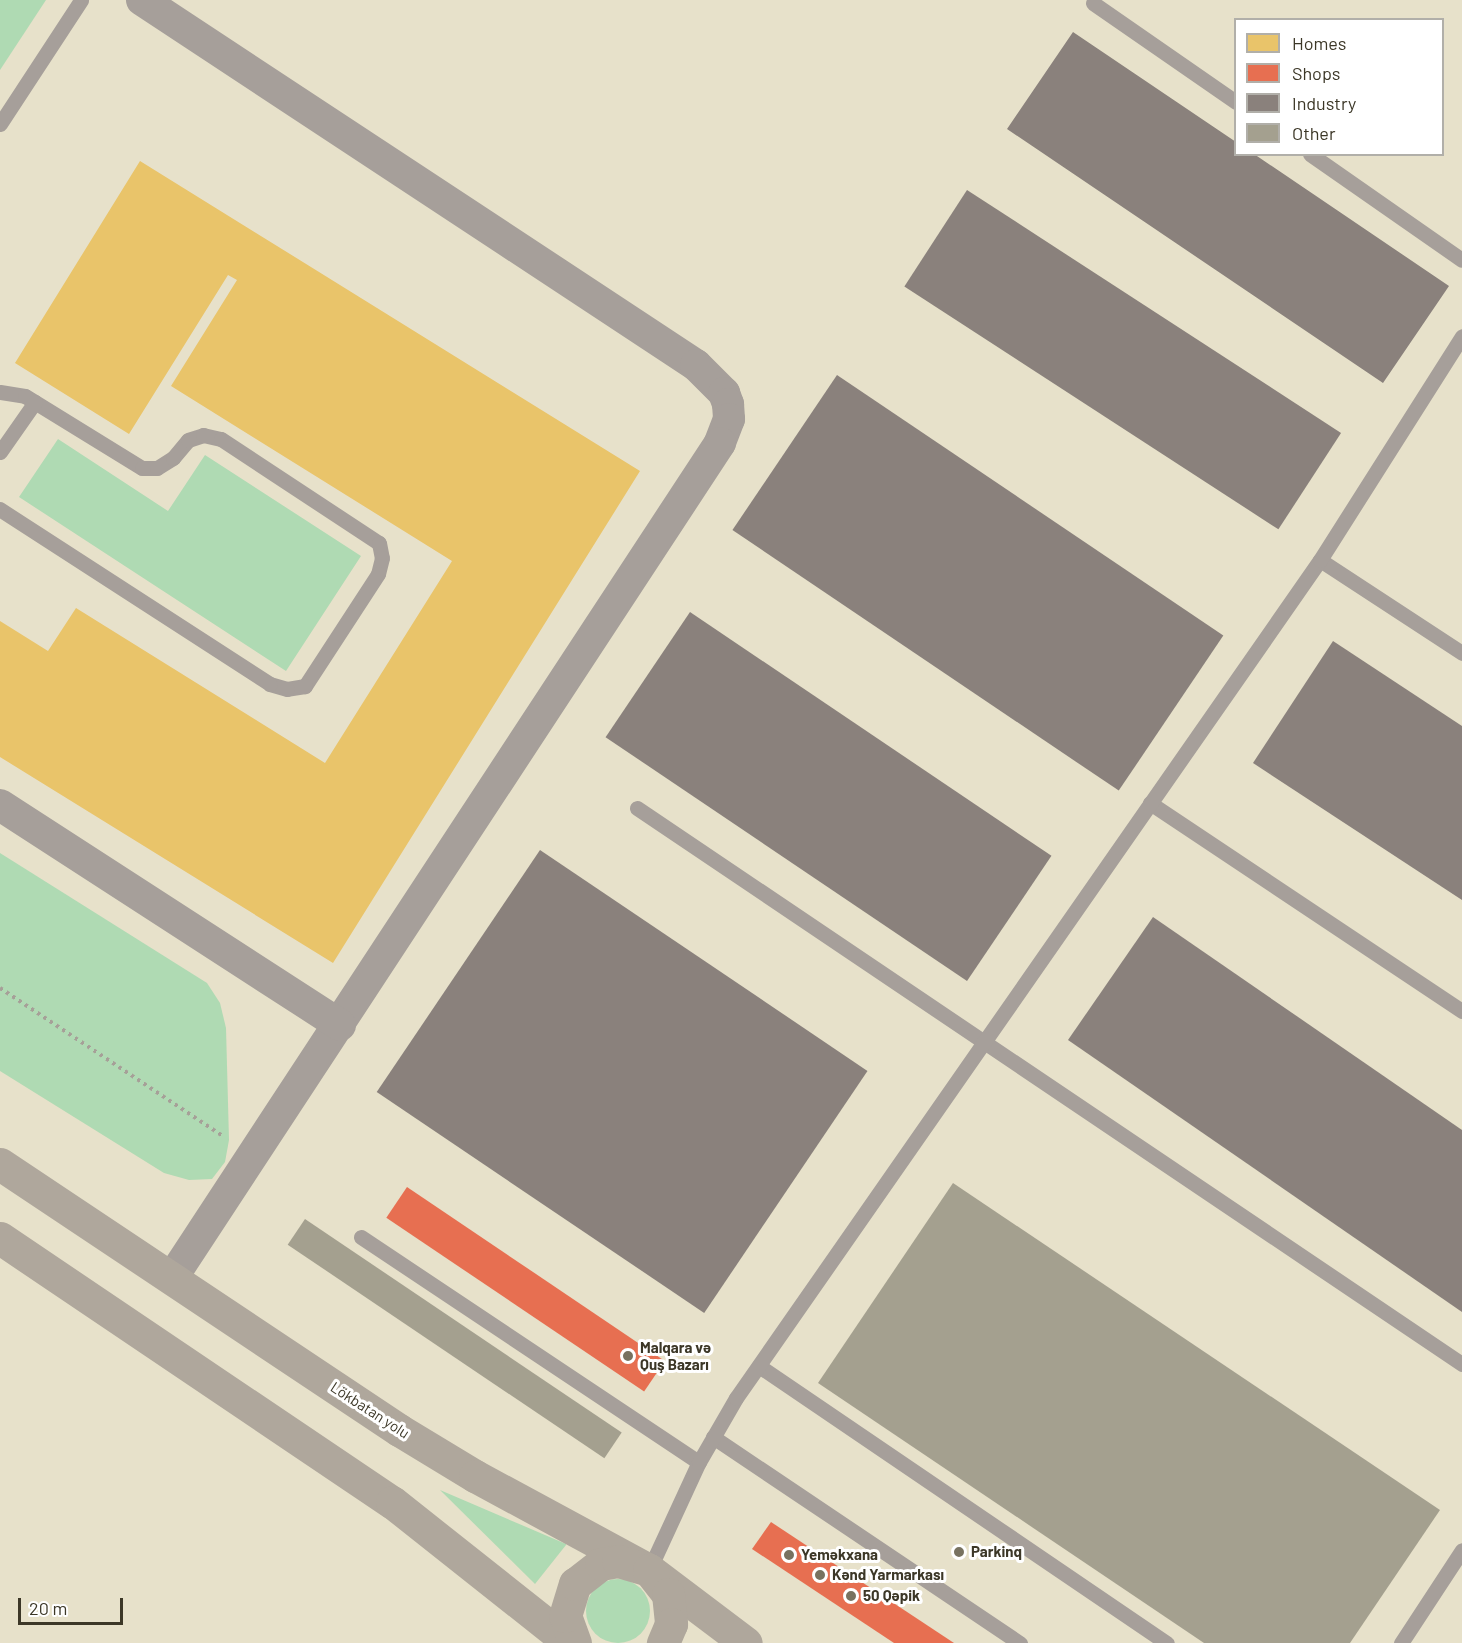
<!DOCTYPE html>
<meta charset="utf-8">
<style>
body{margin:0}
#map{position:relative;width:1462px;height:1643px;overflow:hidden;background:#e7e1ca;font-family:Barlow,sans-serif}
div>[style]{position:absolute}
.green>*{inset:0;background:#afdab3}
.round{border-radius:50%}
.homes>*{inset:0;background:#e9c46a}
.shops>*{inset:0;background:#e76f51;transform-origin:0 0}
.industry>*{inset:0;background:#8a817c;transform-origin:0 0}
.building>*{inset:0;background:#a4a08f;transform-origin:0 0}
.path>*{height:4px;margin-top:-2px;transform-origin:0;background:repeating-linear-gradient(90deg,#a6a098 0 3px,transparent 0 7.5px)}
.service>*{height:15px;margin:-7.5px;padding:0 7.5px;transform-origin:7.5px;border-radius:7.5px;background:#a69f9a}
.minor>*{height:32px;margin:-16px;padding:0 16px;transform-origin:16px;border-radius:16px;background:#a69f9a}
.secondary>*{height:33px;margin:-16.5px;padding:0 16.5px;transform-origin:16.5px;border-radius:16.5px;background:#afa79c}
.dots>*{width:16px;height:16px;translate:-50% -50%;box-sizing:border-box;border:3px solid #fff;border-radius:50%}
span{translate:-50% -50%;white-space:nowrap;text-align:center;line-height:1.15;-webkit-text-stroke:6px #fff;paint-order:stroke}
.poi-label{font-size:15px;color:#3c3727;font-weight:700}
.left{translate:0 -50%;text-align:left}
.street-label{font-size:15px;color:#3c3727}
.legend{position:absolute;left:1234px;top:18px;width:210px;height:138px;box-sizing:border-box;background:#fff;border:2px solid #b1afa9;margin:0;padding:8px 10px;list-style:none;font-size:18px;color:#3c3727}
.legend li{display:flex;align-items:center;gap:12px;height:30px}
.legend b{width:30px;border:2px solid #b1afa9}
.scale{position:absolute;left:18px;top:1598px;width:105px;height:27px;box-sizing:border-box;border:3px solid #3c3727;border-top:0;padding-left:8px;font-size:18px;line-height:21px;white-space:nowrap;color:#3c3727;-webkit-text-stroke:4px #fff;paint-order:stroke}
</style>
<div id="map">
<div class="green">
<div style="clip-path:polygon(0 0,46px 0,0 70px)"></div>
<div style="clip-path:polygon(58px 439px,168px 511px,205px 455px,361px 556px,286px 671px,19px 497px)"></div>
<div style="clip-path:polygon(0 853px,207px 983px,220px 1003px,226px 1028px,229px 1140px,225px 1162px,212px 1179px,189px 1180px,164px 1173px,0 1071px)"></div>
<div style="clip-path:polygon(440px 1490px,566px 1544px,566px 1545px,535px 1584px)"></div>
<div class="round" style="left:586px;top:1579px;width:64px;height:64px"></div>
</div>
<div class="homes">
<div style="clip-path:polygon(140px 161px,640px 471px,333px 963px,0 757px,0 621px,48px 651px,76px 608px,325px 763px,452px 561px,171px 386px,237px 280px,228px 275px,129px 434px,15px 363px)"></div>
</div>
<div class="shops">
<div style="left:407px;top:1187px;width:311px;height:37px;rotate:34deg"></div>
<div style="clip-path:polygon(771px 1522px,954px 1643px,894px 1643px,752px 1549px)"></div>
</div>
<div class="industry">
<div style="clip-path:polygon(1073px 32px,1236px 142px,1236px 154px,1254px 154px,1449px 286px,1383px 383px,1007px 129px)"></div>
<div style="left:967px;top:190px;width:446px;height:115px;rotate:33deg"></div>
<div style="left:837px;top:375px;width:466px;height:187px;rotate:34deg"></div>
<div style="left:690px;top:612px;width:436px;height:151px;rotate:34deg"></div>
<div style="clip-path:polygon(1333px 641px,1462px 726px,1462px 900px,1253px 763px)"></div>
<div style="left:540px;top:850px;width:395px;height:292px;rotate:34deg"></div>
<div style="clip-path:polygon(1153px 917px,1462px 1130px,1462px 1312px,1068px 1040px)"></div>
</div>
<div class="building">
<div style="clip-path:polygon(953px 1183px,1440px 1510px,1350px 1643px,1204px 1643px,818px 1383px)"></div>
<div style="left:305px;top:1219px;width:382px;height:31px;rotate:34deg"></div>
</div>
<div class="path">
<div style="left:0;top:988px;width:269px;rotate:33.6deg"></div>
</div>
<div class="service">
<div style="left:1093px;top:3px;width:174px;rotate:34.7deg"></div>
<div style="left:0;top:124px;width:148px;rotate:-56.8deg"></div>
<div style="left:1310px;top:154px;width:185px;rotate:34.9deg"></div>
<div style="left:0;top:392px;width:25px;rotate:9deg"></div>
<div style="left:25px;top:396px;width:137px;rotate:31.6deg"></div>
<div style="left:142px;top:468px;width:15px"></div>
<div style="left:157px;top:468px;width:19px;rotate:-32deg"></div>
<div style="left:173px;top:458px;width:23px;rotate:-50deg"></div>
<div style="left:188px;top:440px;width:16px;rotate:-18deg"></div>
<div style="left:203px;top:435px;width:18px;rotate:13deg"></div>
<div style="left:221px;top:439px;width:189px;rotate:33.4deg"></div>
<div style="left:379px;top:543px;width:15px;rotate:79deg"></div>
<div style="left:382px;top:558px;width:16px;rotate:104deg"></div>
<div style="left:378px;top:574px;width:134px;rotate:123.1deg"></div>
<div style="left:305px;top:686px;width:18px;rotate:171deg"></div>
<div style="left:287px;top:689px;width:18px;rotate:-164deg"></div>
<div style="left:270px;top:684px;width:322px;rotate:-147.1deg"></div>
<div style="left:0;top:452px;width:61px;rotate:-55deg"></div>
<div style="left:1320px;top:560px;width:170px;rotate:33.2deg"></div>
<div style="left:1150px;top:803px;width:375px;rotate:33.7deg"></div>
<div style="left:637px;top:808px;width:995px;rotate:33.98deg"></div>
<div style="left:361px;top:1237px;width:406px;rotate:33.7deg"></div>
<div style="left:759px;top:1366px;width:493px;rotate:34.2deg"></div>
<div style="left:713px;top:1437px;width:370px;rotate:33.9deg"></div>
<div style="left:649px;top:1570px;width:119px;rotate:-65.2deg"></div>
<div style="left:699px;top:1462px;width:74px;rotate:-60deg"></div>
<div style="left:736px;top:1398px;width:1021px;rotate:-55.13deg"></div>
<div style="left:1320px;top:560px;width:265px;rotate:-57.6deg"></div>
<div style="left:1401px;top:1643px;width:111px;rotate:-56.7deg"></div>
</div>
<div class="minor">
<div style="left:142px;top:0;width:663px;rotate:33.38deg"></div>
<div style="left:696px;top:365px;width:40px;rotate:45deg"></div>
<div style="left:724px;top:393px;width:12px;rotate:70deg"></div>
<div style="left:728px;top:404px;width:15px;rotate:86deg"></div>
<div style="left:729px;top:419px;width:26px;rotate:111deg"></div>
<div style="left:720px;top:443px;width:999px;rotate:123.28deg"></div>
<div style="left:0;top:805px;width:405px;rotate:32.9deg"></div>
</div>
<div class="secondary">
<div style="left:0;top:1164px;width:480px;rotate:33.7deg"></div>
<div style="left:399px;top:1430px;width:89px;rotate:31.2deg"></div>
<div style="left:475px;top:1476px;width:198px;rotate:28.4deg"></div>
<div style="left:649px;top:1570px;width:121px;rotate:37deg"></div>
<div style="left:0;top:1238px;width:473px;rotate:34deg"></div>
<div style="left:392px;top:1502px;width:227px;rotate:38.4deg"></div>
<div style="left:575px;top:1643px;width:29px;rotate:-110deg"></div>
<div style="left:565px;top:1616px;width:34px;rotate:-73deg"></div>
<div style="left:575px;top:1584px;width:33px;rotate:-38deg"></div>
<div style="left:601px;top:1564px;width:17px;rotate:-10deg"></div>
<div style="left:618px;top:1561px;width:32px;rotate:16deg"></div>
<div style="left:649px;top:1570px;width:31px;rotate:52deg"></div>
<div style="left:668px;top:1594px;width:30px;rotate:84deg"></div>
<div style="left:671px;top:1624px;width:21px;rotate:113deg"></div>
</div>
<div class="dots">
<div style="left:628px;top:1356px;background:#787260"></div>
<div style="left:959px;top:1552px;background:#787260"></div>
<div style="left:789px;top:1555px;background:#787260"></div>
<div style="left:820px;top:1575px;background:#787260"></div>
<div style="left:851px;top:1596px;background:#787260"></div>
</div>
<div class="poi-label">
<span class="left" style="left:640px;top:1356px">Malqara və<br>Quş Bazarı</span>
<span class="left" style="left:971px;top:1552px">Parkinq</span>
<span class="left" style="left:801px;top:1555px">Yeməkxana</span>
<span class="left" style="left:832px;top:1575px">Kənd Yarmarkası</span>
<span class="left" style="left:863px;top:1596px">50 Qəpik</span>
</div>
<div class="street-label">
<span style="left:370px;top:1410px;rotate:33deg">Lökbatan yolu</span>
</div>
<ul class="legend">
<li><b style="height:16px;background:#e9c46a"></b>Homes</li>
<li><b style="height:16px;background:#e76f51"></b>Shops</li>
<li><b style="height:16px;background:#8a817c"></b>Industry</li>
<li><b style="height:16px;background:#a4a08f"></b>Other</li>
</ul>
<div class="scale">20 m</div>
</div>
